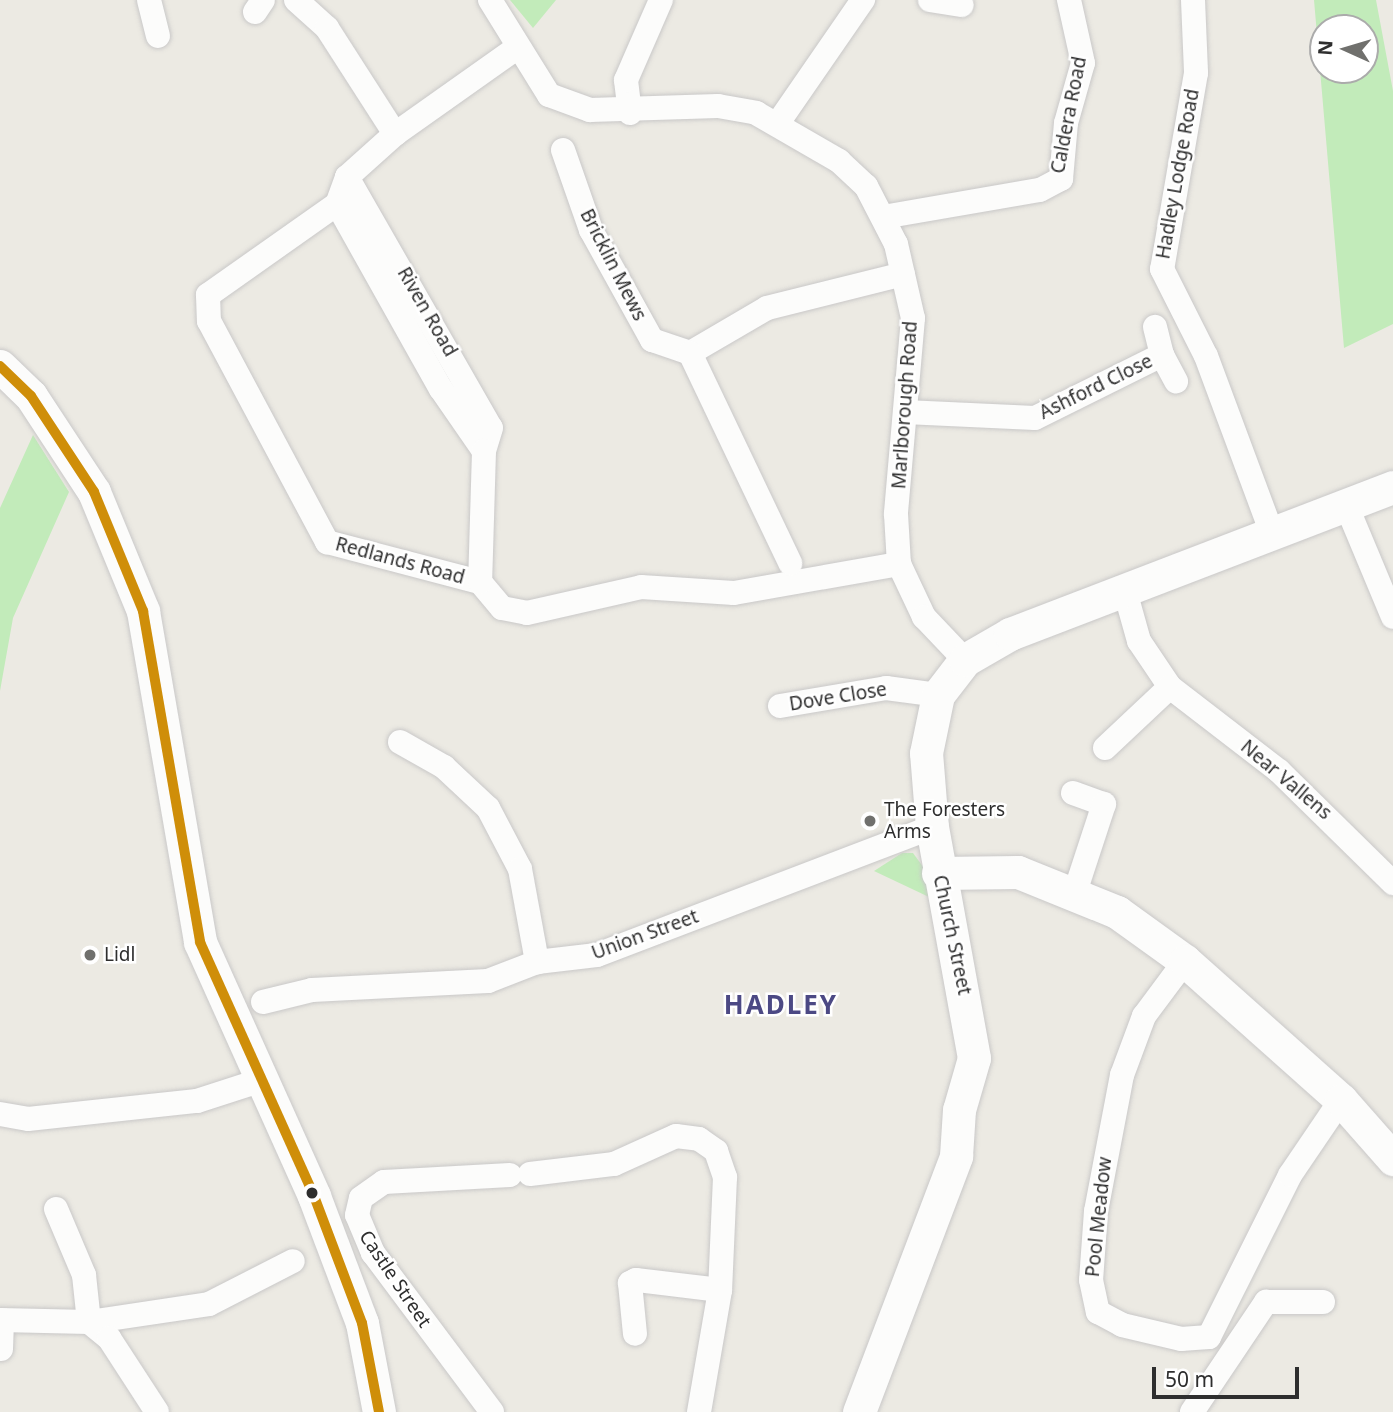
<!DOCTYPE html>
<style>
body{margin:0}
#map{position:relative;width:1393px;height:1412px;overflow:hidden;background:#eceae3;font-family:"Noto Sans",sans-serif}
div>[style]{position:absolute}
.green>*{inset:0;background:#c2ebba}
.roads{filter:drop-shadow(0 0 2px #c9c8c8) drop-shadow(0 0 2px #c9c8c8)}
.street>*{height:24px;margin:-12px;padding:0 12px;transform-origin:12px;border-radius:12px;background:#fcfcfb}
.secondary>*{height:33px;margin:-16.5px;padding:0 16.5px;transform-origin:16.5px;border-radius:16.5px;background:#fcfcfb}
.bus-1>*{height:10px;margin:-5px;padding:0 5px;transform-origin:5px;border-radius:5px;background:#cf8e09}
.dots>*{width:19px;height:19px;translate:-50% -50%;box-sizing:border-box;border:4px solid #fff;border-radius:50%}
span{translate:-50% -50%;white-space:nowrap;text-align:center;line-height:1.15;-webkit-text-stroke:5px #fff;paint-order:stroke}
.street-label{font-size:19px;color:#2e2e2e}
.poi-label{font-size:19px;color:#2e2e2e}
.left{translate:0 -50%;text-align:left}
.district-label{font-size:26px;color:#4c4984;font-weight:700;letter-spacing:2px}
.north{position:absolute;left:1309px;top:14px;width:70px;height:70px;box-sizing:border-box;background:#fff;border:2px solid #ababab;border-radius:50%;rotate:274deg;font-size:19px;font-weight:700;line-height:28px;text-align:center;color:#2e2e2e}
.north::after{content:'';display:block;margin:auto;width:24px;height:32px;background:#70706d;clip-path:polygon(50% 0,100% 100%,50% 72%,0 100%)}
.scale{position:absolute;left:1152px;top:1367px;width:147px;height:32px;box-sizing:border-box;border:4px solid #2e2e2e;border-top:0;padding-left:9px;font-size:21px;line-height:24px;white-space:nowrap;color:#2e2e2e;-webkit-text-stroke:5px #fff;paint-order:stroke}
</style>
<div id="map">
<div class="green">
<div style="clip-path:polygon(510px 0,556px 0,533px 28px)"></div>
<div style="clip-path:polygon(evenodd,1314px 0,1376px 0,1393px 91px,1393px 324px,1344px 348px,1314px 0,1323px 28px,1365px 28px,1365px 70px,1323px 70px,1323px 28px)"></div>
<div style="clip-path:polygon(33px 435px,69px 492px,13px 618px,0 691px,0 508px)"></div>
<div style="clip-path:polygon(902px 853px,913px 853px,924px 868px,929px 897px,874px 871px)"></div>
</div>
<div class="roads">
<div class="street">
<div style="left:149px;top:0;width:37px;rotate:76deg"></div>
<div style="left:296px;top:0;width:42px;rotate:42.1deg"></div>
<div style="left:327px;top:28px;width:126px;rotate:57.3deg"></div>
<div style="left:490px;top:0;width:112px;rotate:58.2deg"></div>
<div style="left:549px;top:95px;width:44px;rotate:20.1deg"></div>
<div style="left:590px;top:110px;width:128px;rotate:-1.8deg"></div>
<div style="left:718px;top:106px;width:39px;rotate:10deg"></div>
<div style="left:756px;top:113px;width:96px;rotate:30deg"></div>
<div style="left:839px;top:161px;width:37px;rotate:43deg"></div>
<div style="left:866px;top:186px;width:65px;rotate:62.7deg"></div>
<div style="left:896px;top:244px;width:76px;rotate:77.1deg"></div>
<div style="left:913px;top:318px;width:197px;rotate:95deg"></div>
<div style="left:896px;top:514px;width:50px;rotate:86.6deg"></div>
<div style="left:899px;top:564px;width:59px;rotate:64.7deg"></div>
<div style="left:924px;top:617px;width:59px;rotate:46.4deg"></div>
<div style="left:930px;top:0;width:32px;rotate:9deg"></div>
<div style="left:1193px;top:0;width:73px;rotate:87.6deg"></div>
<div style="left:1196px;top:73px;width:199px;rotate:99.8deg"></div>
<div style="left:1162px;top:269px;width:97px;rotate:63.2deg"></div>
<div style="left:1206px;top:356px;width:192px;rotate:69.6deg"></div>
<div style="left:255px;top:12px;width:14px;rotate:-56deg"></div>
<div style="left:518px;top:47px;width:151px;rotate:144.7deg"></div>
<div style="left:395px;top:134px;width:64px;rotate:138.1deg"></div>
<div style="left:347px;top:177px;width:29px;rotate:110deg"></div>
<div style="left:337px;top:204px;width:158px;rotate:144.8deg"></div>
<div style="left:208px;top:295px;width:26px;rotate:88deg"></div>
<div style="left:209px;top:321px;width:251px;rotate:61.9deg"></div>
<div style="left:327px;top:542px;width:158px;rotate:14.7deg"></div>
<div style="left:480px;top:582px;width:34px;rotate:50deg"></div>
<div style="left:502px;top:608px;width:25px;rotate:11deg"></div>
<div style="left:527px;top:613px;width:117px;rotate:-12.8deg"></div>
<div style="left:641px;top:587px;width:93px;rotate:3.7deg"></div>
<div style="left:734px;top:593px;width:168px;rotate:-10deg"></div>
<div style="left:630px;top:113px;width:33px;rotate:-97deg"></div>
<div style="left:626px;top:80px;width:87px;rotate:-66.4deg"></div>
<div style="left:778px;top:123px;width:150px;rotate:-55.4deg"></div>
<div style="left:563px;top:150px;width:85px;rotate:70.7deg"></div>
<div style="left:591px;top:230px;width:126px;rotate:61deg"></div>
<div style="left:652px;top:340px;width:40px;rotate:18.9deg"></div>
<div style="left:690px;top:353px;width:89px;rotate:-30.3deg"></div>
<div style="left:767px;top:308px;width:140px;rotate:-14deg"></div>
<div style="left:347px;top:177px;width:289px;rotate:60.2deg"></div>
<div style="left:491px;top:428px;width:24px;rotate:107deg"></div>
<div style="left:337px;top:204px;width:212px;rotate:60.7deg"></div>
<div style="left:441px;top:389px;width:75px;rotate:55.3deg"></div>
<div style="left:484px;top:451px;width:131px;rotate:91.7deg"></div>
<div style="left:883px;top:217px;width:159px;rotate:-9.8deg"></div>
<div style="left:1040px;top:190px;width:24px;rotate:-28deg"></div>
<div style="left:1061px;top:179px;width:56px;rotate:-84.9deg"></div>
<div style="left:1066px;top:123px;width:62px;rotate:-74.2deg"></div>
<div style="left:1083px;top:63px;width:65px;rotate:-102.5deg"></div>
<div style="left:690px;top:353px;width:233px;rotate:64.5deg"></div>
<div style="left:1162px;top:355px;width:30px;rotate:62deg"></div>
<div style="left:905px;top:412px;width:130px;rotate:2.6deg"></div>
<div style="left:1035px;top:418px;width:142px;rotate:-26.4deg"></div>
<div style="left:1162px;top:355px;width:29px;rotate:-104deg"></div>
<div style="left:1347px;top:507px;width:119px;rotate:67.3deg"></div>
<div style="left:1125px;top:591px;width:52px;rotate:74.4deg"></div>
<div style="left:1139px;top:641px;width:55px;rotate:56deg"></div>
<div style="left:1170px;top:687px;width:138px;rotate:37.6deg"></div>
<div style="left:1279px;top:771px;width:160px;rotate:44.5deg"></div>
<div style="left:780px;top:706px;width:108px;rotate:-9.6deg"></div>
<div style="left:886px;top:688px;width:52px;rotate:7.7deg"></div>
<div style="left:400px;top:742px;width:51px;rotate:29.6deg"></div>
<div style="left:444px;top:767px;width:60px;rotate:43deg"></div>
<div style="left:488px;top:808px;width:69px;rotate:62.3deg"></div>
<div style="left:520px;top:869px;width:95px;rotate:79.6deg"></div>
<div style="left:1105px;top:748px;width:89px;rotate:-43.2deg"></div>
<div style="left:1073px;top:793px;width:33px;rotate:20deg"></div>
<div style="left:1104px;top:804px;width:93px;rotate:108.2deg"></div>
<div style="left:1185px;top:961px;width:69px;rotate:126.7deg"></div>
<div style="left:1144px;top:1016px;width:63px;rotate:110.4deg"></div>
<div style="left:1122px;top:1075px;width:138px;rotate:100.8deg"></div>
<div style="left:1096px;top:1211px;width:69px;rotate:94.1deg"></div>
<div style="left:1091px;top:1280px;width:33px;rotate:78deg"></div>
<div style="left:1098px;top:1312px;width:27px;rotate:28deg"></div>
<div style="left:1122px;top:1325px;width:61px;rotate:13.3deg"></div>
<div style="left:1181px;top:1339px;width:28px;rotate:-4deg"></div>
<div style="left:1209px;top:1337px;width:181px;rotate:-63.4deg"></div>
<div style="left:1290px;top:1175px;width:91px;rotate:-55.8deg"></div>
<div style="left:263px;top:1002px;width:50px;rotate:-13.8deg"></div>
<div style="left:312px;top:990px;width:176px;rotate:-2.9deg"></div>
<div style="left:488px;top:981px;width:53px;rotate:-21.2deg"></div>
<div style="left:537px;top:962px;width:60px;rotate:-6.7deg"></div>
<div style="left:597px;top:955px;width:359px;rotate:-20.9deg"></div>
<div style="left:0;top:1114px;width:28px;rotate:10deg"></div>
<div style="left:28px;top:1119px;width:170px;rotate:-6.1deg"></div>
<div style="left:197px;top:1101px;width:65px;rotate:-17.9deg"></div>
<div style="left:530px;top:1174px;width:85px;rotate:-6.8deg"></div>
<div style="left:614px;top:1164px;width:68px;rotate:-24.3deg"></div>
<div style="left:676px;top:1136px;width:23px;rotate:7deg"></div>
<div style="left:699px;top:1139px;width:21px;rotate:35deg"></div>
<div style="left:716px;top:1151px;width:28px;rotate:71deg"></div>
<div style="left:725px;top:1177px;width:113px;rotate:92.5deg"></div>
<div style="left:720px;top:1290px;width:85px;rotate:-173.2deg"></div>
<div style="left:636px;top:1280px;width:7px;rotate:153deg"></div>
<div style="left:630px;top:1283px;width:51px;rotate:84.4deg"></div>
<div style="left:56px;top:1209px;width:72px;rotate:67deg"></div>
<div style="left:84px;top:1275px;width:47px;rotate:83.9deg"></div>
<div style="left:89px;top:1322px;width:121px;rotate:-8.5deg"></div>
<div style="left:209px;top:1304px;width:94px;rotate:-27.1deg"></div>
<div style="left:0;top:1320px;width:89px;rotate:1.3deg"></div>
<div style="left:89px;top:1322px;width:26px;rotate:39deg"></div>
<div style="left:109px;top:1338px;width:88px;rotate:57deg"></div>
<div style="left:1px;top:1349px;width:29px;rotate:-88deg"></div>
<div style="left:492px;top:1412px;width:199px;rotate:-126.8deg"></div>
<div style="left:373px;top:1253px;width:41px;rotate:-112.8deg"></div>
<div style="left:357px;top:1215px;width:17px;rotate:-77deg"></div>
<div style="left:361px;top:1198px;width:28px;rotate:-35deg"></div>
<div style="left:384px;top:1182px;width:126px;rotate:-3.2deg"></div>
<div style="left:699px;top:1412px;width:124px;rotate:-80.2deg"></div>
<div style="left:1192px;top:1412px;width:133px;rotate:-56.1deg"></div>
<div style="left:1266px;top:1302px;width:57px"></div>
</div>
<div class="secondary">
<div style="left:0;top:366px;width:43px;rotate:44.1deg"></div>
<div style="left:31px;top:396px;width:115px;rotate:56.7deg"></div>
<div style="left:94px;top:492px;width:129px;rotate:67.6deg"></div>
<div style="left:143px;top:611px;width:336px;rotate:80.2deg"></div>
<div style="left:200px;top:942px;width:278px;rotate:65.8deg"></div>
<div style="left:314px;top:1196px;width:136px;rotate:69.3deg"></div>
<div style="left:362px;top:1323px;width:91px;rotate:79.2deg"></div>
<div style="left:938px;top:873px;width:80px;rotate:-0.7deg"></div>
<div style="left:1018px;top:872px;width:107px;rotate:22deg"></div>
<div style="left:1117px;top:912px;width:84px;rotate:35.8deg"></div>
<div style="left:1185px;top:961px;width:209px;rotate:41.7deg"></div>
<div style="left:1341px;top:1100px;width:79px;rotate:48.6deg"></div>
<div style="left:859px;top:1412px;width:274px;rotate:-69.2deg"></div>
<div style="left:956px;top:1156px;width:46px;rotate:-86.3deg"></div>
<div style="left:959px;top:1110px;width:54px;rotate:-73.9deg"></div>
<div style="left:974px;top:1058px;width:235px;rotate:-100.3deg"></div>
<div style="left:932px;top:827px;width:74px;rotate:-94.6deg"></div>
<div style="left:926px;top:753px;width:59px;rotate:-78.3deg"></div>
<div style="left:938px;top:695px;width:44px;rotate:-52.4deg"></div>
<div style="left:965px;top:660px;width:52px;rotate:-30deg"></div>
<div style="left:1010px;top:634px;width:410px;rotate:-21deg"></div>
</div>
</div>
<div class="bus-1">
<div style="left:0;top:366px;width:43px;rotate:44.1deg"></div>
<div style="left:31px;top:396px;width:115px;rotate:56.7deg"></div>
<div style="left:94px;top:492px;width:129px;rotate:67.6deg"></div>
<div style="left:143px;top:611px;width:336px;rotate:80.2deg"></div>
<div style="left:200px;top:942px;width:278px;rotate:65.8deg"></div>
<div style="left:314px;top:1196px;width:136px;rotate:69.3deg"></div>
<div style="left:362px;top:1323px;width:91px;rotate:79.2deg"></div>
</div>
<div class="dots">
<div style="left:870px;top:821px;background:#70706d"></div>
<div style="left:90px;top:955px;background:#70706d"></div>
<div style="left:312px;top:1193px;background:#2e2e2e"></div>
</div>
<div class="street-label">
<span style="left:1069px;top:115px;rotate:-79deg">Caldera Road</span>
<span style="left:1178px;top:174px;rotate:-80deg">Hadley Lodge Road</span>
<span style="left:613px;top:265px;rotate:63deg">Bricklin Mews</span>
<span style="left:427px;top:312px;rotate:60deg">Riven Road</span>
<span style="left:1096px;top:387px;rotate:-26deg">Ashford Close</span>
<span style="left:905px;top:405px;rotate:-86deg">Marlborough Road</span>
<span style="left:400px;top:561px;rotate:15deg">Redlands Road</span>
<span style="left:838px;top:697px;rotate:-9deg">Dove Close</span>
<span style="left:1286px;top:780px;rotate:40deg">Near Vallens</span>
<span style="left:645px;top:935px;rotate:-20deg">Union Street</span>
<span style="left:952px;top:935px;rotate:78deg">Church Street</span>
<span style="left:1099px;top:1217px;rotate:-84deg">Pool Meadow</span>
<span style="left:395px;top:1279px;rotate:56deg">Castle Street</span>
</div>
<div class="poi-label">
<span class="left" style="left:884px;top:821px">The Foresters<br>Arms</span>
<span class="left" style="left:104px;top:955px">Lidl</span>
</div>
<div class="district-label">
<span style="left:781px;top:1005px">HADLEY</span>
</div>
<div class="north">N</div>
<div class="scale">50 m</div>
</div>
